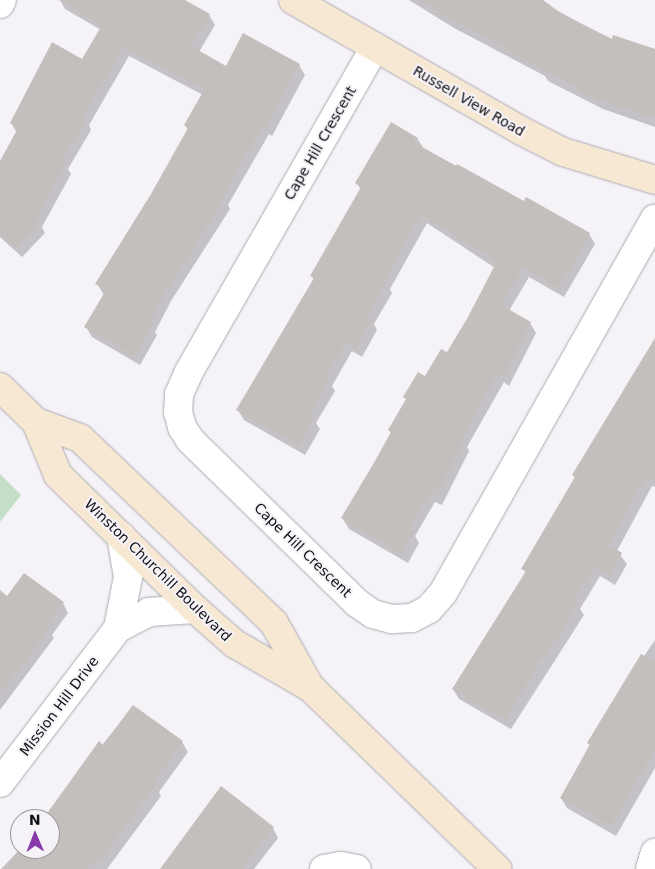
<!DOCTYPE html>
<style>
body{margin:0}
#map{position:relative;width:655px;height:869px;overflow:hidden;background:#f5f3f8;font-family:"DejaVu Sans",sans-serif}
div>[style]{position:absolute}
.green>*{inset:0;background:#c4dfc8}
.shadow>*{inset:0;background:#0003}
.building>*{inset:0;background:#c4bfbc}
.roads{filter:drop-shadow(0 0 1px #acaaaf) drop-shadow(0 0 1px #acaaaf)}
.street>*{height:28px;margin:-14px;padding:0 14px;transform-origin:14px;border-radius:14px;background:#fff}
.secondary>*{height:28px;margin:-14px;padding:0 14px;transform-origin:14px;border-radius:14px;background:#f7e8d4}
span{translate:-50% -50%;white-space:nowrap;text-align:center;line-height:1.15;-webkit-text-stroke:4px #f5f3f8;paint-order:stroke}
.street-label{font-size:14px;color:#111012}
.north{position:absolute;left:10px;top:809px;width:50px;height:50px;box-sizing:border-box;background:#f5f3f8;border:1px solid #9a989c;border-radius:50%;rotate:359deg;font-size:14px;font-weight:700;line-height:20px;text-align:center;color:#111012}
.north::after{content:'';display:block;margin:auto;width:18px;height:22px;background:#883aaa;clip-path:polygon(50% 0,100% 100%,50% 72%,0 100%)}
</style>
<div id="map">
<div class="green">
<div style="clip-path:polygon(0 474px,21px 495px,0 522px)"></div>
</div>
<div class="shadow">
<div style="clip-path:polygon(60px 0,183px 0,209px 15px,215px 25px,199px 52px,226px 67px,299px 65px,305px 75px,272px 136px,269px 134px,228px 205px,230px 209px,171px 301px,155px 332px,157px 335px,140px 365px,92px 337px,86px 327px,104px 295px,97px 284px,152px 194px,188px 130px,185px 125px,203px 95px,129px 56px,89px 125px,91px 130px,68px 169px,71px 174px,42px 227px,45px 233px,22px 257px,0 237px,0 163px,17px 133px,11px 123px,83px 61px,101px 30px,65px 9px)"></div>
<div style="clip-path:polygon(409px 0,538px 0,613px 41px,614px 37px,655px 49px,655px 127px,603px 109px,548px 81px,545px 76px,454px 28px)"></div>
<div style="clip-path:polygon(417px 138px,424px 149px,525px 202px,526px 199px,589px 234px,595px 244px,564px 297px,529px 277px,509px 311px,530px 323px,536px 333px,509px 386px,504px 382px,467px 447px,469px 451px,442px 505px,435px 502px,415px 536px,419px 543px,408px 563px,349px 529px,343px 519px,391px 434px,389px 430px,407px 401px,405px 397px,448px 354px,495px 268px,427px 223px,390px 289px,392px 293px,374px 324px,377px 330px,362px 357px,352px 351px,332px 386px,335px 391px,316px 423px,320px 429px,305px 455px,244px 420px,238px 410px,314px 280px,312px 276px,361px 190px,357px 183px)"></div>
<div style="clip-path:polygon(655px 355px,655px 487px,652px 486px,617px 551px,627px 564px,615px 585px,600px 576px,580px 609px,584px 615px,511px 729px,459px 699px,453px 689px,526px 573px,523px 569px,576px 479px,573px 475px)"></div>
<div style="clip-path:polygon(63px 603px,68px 613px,52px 635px,54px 638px,0 710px,0 607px)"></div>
<div style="clip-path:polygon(655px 640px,655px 768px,616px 836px,567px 808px,561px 798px,612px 703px)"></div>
<div style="clip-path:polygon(133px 706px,182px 742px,188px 752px,159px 792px,161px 796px,107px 869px,1px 869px,20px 849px,50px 849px,50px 819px,44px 819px)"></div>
<div style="clip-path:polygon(273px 828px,278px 838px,254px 869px,160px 869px)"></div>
</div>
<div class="building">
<div style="clip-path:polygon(59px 0,185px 0,210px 14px,191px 46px,226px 66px,243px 33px,300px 64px,266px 127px,263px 125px,222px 196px,225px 198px,166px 291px,150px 323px,152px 324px,134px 356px,84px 327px,106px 290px,95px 284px,151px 194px,188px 128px,184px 125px,204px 90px,124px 47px,82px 117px,86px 119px,62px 161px,67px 163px,36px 218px,40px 222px,16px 248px,0 233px,0 161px,18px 128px,10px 123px,52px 42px,82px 59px,102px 25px)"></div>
<div style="clip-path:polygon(418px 0,543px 0,562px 14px,612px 39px,613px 35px,655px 49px,655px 118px,596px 99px)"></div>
<div style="clip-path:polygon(391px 122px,418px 138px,415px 143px,456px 166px,457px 164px,524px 201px,526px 197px,590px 233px,559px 288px,523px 268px,501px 305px,531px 322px,504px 376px,498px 373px,461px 438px,464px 440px,436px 496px,430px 493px,409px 528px,414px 532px,402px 554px,341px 518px,375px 461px,391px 432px,388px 430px,406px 399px,403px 397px,418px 372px,425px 376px,441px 349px,447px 352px,468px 317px,496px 263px,491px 258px,421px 214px,384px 280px,387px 282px,367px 316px,373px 319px,356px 348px,346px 342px,325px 378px,330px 380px,310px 415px,315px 418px,299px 446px,236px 410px,314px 278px,310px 276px,361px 187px,355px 183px)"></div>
<div style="clip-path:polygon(655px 338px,655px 481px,646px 476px,609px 545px,622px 553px,609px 576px,594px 567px,573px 601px,579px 604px,543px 660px,541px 659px,505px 720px,452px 689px,526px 571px,521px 569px,575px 477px,572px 475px)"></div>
<div style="clip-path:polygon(24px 573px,64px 602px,46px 625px,49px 627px,31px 655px,0 693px,0 590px,7px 596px)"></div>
<div style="clip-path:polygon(641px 654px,655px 662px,655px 749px,611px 826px,560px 798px,590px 745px,587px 743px)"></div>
<div style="clip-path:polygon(133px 705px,183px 741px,153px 783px,156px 785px,100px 860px,97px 857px,88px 869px,5px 869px,20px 849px,50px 849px,50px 819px,43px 819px,99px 741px,103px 745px)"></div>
<div style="clip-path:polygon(221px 786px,274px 827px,241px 869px,160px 869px)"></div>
</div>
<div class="roads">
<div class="street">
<div style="left:0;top:4px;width:4px;rotate:-63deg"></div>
<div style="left:375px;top:47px;width:377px;rotate:119.8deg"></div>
<div style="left:188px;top:374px;width:22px;rotate:114deg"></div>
<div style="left:179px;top:394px;width:18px;rotate:93deg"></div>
<div style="left:178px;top:412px;width:16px;rotate:75deg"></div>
<div style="left:182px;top:427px;width:15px;rotate:58deg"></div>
<div style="left:190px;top:440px;width:233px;rotate:44.3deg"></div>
<div style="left:357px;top:603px;width:19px;rotate:35deg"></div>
<div style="left:373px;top:614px;width:20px;rotate:15deg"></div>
<div style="left:392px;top:619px;width:20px;rotate:-3deg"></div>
<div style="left:412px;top:618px;width:19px;rotate:-28deg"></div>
<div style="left:429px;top:609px;width:21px;rotate:-49deg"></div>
<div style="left:443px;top:593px;width:430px;rotate:-60.5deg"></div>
<div style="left:118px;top:628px;width:52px;rotate:-78.9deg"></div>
<div style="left:128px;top:577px;width:42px;rotate:-99.7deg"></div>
<div style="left:0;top:783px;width:195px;rotate:-52.7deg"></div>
<div style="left:118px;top:628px;width:35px;rotate:-27deg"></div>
<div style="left:149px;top:612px;width:46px;rotate:-3.7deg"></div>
<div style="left:324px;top:869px;width:17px;rotate:-10deg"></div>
<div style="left:341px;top:866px;width:16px;rotate:11deg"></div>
<div style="left:650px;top:869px;width:17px;rotate:-73deg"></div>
</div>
<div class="secondary">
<div style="left:293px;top:0;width:262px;rotate:29.8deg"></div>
<div style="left:520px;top:130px;width:48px;rotate:27.1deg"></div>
<div style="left:563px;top:152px;width:96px;rotate:16.9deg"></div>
<div style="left:0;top:387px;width:50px;rotate:44.2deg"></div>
<div style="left:36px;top:422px;width:57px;rotate:67.5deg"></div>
<div style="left:58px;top:475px;width:192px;rotate:44.4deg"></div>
<div style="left:195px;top:609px;width:53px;rotate:41.2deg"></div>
<div style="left:235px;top:644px;width:88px;rotate:30.1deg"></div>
<div style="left:311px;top:688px;width:260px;rotate:44.2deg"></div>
<div style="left:36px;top:422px;width:47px;rotate:20deg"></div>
<div style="left:80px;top:438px;width:268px;rotate:43.6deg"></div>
<div style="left:274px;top:623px;width:73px;rotate:60.6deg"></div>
</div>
</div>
<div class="street-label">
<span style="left:469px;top:101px;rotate:30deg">Russell View Road</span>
<span style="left:320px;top:143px;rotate:-60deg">Cape Hill Crescent</span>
<span style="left:303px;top:550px;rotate:44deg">Cape Hill Crescent</span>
<span style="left:158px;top:570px;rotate:44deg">Winston Churchill Boulevard</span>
<span style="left:59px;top:706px;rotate:-53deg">Mission Hill Drive</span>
</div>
<div class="north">N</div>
</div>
